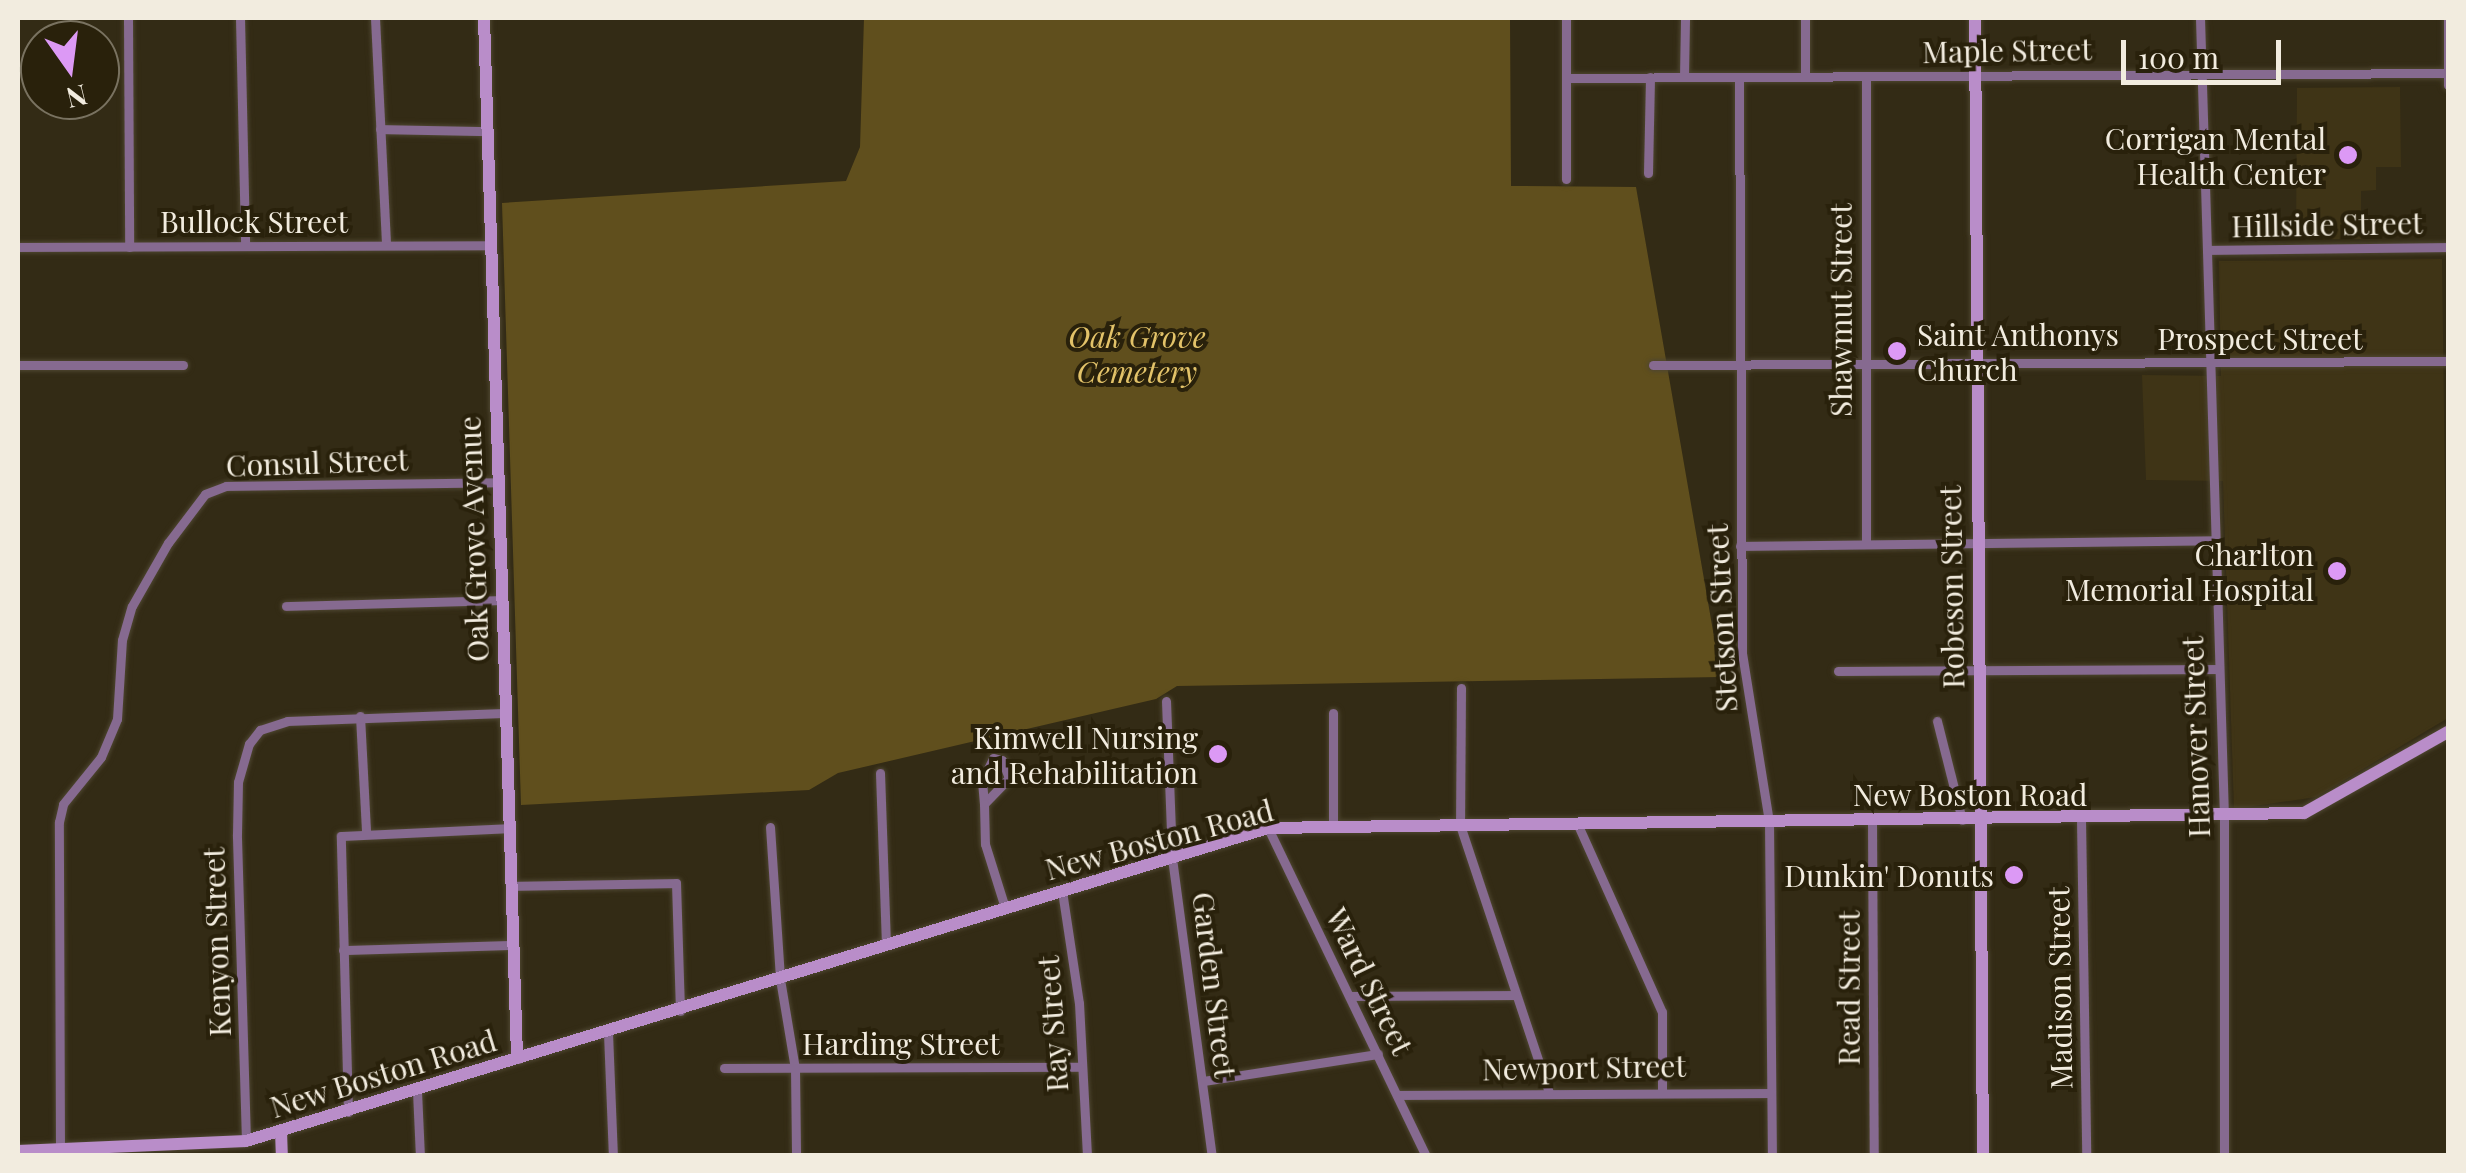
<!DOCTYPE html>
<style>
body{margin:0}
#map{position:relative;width:2466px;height:1173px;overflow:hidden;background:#332b15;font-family:"Playfair Display",serif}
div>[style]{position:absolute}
.built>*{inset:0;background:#3f3416}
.green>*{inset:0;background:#604f1d}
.roads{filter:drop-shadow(0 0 2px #4e4631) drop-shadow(0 0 2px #4e4631)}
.street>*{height:9px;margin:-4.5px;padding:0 4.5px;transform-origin:4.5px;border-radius:4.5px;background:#866a90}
.secondary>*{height:12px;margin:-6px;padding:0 6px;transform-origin:6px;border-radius:6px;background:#b98dc9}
.dots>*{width:28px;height:28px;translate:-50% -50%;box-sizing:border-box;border:5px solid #29210b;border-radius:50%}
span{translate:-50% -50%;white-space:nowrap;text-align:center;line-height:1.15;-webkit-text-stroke:8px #29210b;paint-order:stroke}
.street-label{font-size:30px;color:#f2ecdf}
.poi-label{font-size:30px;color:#f2ecdf}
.right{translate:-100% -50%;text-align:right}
.left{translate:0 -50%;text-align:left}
.park-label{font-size:30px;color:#e3c369;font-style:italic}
.frame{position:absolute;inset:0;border:20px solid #f2ecdf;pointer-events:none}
.north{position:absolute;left:20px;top:20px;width:100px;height:100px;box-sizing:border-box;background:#29210b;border:2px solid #797260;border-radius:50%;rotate:166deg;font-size:28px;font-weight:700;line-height:40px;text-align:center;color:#f2ecdf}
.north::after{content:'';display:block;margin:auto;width:35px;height:45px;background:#dc99f5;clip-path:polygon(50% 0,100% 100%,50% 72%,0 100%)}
.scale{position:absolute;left:2121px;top:40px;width:160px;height:45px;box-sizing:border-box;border:5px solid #f2ecdf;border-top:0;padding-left:12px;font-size:30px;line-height:35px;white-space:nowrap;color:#f2ecdf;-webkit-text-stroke:8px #29210b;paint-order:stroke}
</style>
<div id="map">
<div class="built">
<div style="clip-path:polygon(2400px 87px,2401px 167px,2376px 167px,2376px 190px,2361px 191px,2361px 239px,2296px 239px,2297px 88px)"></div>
<div style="clip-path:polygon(2442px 259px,2448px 718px,2316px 797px,2234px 809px,2223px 481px,2146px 480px,2142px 375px,2221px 376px,2219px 261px)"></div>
</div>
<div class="green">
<div style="clip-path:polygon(864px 18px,1510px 18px,1511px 186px,1636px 187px,1721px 677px,1177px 686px,1156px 699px,838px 773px,809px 790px,521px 805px,502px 203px,846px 181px,860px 147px)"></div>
</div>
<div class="roads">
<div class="street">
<div style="left:128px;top:18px;width:229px;rotate:89.7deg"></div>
<div style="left:240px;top:18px;width:228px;rotate:88.7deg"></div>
<div style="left:375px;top:18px;width:227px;rotate:87.2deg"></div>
<div style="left:2200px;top:18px;width:800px;rotate:88.28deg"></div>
<div style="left:2224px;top:818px;width:338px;rotate:90deg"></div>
<div style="left:2448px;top:18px;width:67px;rotate:90deg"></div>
<div style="left:1805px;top:76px;width:58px;rotate:-90deg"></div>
<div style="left:1684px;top:77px;width:59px;rotate:-89deg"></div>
<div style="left:1739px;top:77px;width:576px;rotate:89.7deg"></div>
<div style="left:1742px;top:653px;width:170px;rotate:80.9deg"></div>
<div style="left:1769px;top:821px;width:335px;rotate:89.5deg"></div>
<div style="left:1866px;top:77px;width:467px;rotate:90deg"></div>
<div style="left:1566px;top:78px;width:882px;rotate:-0.32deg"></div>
<div style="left:380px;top:129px;width:107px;rotate:1.1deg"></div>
<div style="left:1648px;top:173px;width:96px;rotate:-88.8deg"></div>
<div style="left:1566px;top:179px;width:161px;rotate:-90deg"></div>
<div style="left:18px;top:247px;width:472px;rotate:-0.2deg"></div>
<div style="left:2207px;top:250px;width:241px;rotate:-0.7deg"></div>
<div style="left:18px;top:365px;width:165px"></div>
<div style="left:1653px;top:365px;width:795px;rotate:-0.29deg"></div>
<div style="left:1740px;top:546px;width:475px;rotate:-0.7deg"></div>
<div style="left:286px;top:606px;width:214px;rotate:-1.6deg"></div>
<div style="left:1838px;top:671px;width:380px;rotate:-0.3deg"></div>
<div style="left:1461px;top:688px;width:137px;rotate:90.4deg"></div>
<div style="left:1460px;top:825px;width:281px;rotate:71.6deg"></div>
<div style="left:1166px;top:701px;width:157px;rotate:87.8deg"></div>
<div style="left:1172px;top:858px;width:301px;rotate:82.4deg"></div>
<div style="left:360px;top:716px;width:116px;rotate:87deg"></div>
<div style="left:1937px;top:721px;width:102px;rotate:75.8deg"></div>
<div style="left:993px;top:758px;width:9px;rotate:13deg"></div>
<div style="left:1002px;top:760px;width:19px;rotate:69deg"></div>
<div style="left:1009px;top:778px;width:36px;rotate:134deg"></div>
<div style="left:984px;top:804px;width:23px;rotate:-95deg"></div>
<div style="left:982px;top:781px;width:25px;rotate:-64deg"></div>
<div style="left:880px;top:773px;width:172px;rotate:88deg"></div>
<div style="left:984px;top:804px;width:40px;rotate:88.6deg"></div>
<div style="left:985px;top:844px;width:67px;rotate:72.6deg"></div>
<div style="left:2081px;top:819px;width:337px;rotate:89.1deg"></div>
<div style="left:1872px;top:820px;width:336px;rotate:89.7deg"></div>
<div style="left:1577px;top:823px;width:207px;rotate:65.8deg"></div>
<div style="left:1662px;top:1012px;width:78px;rotate:90deg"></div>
<div style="left:770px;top:827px;width:152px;rotate:86.2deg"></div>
<div style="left:780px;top:979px;width:91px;rotate:80.5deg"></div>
<div style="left:795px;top:1069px;width:87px;rotate:89.3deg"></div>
<div style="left:1333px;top:827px;width:114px;rotate:-90deg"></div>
<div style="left:1268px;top:828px;width:364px;rotate:64.3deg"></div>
<div style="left:510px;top:886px;width:166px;rotate:-1deg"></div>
<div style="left:676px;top:883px;width:128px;rotate:88.2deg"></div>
<div style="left:1062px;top:891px;width:113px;rotate:81.4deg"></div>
<div style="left:1079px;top:1003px;width:153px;rotate:87deg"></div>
<div style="left:343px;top:950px;width:170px;rotate:-1.7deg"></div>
<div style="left:1351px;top:996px;width:165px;rotate:-0.3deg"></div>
<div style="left:608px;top:1033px;width:123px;rotate:87.7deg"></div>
<div style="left:724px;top:1068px;width:355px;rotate:-0.2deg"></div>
<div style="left:1203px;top:1081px;width:177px;rotate:-8.8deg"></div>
<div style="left:417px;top:1091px;width:65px;rotate:87.4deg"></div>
<div style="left:1397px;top:1095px;width:374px;rotate:-0.3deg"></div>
<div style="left:348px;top:1112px;width:276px;rotate:-91.5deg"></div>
<div style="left:341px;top:836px;width:167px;rotate:-2.7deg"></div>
<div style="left:246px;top:1141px;width:307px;rotate:-91.7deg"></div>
<div style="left:237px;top:834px;width:52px;rotate:-88.9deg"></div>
<div style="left:238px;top:782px;width:40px;rotate:-74deg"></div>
<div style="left:249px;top:744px;width:18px;rotate:-52deg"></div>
<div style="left:260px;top:730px;width:28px;rotate:-18deg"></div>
<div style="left:287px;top:721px;width:217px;rotate:-2.1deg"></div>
<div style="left:60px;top:1150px;width:328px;rotate:-90.2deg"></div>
<div style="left:59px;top:822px;width:18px;rotate:-77deg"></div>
<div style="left:63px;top:804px;width:60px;rotate:-51deg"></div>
<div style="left:101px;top:757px;width:41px;rotate:-67.2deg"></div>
<div style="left:117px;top:719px;width:79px;rotate:-86.4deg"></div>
<div style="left:122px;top:640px;width:35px;rotate:-74deg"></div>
<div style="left:132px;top:606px;width:73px;rotate:-60.3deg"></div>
<div style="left:168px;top:543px;width:61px;rotate:-52.9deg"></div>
<div style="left:205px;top:494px;width:22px;rotate:-21deg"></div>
<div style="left:226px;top:486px;width:270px;rotate:-0.8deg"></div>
</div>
<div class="secondary">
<div style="left:484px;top:18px;width:1041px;rotate:88.18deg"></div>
<div style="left:1975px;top:18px;width:1138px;rotate:89.6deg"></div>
<div style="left:281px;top:1131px;width:25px;rotate:88deg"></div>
<div style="left:18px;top:1151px;width:228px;rotate:-2.5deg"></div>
<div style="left:246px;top:1141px;width:1069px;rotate:-17.03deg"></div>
<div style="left:1268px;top:828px;width:1036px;rotate:-0.83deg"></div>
<div style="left:2304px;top:813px;width:165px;rotate:-29.4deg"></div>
</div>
</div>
<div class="dots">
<div style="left:2348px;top:155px;background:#dc99f5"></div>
<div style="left:1897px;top:351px;background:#dc99f5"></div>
<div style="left:2337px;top:571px;background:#dc99f5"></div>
<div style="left:1218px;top:754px;background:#dc99f5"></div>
<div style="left:2014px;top:875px;background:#dc99f5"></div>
</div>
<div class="street-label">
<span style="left:2007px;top:50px;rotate:-1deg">Maple Street</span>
<span style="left:254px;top:221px">Bullock Street</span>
<span style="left:2327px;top:224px;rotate:-1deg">Hillside Street</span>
<span style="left:1840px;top:310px;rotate:-90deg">Shawmut Street</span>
<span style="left:2260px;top:338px">Prospect Street</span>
<span style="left:317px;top:462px;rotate:-2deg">Consul Street</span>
<span style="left:473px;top:539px;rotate:-92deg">Oak Grove Avenue</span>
<span style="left:1951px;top:587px;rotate:-91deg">Robeson Street</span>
<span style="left:1721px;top:618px;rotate:-93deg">Stetson Street</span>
<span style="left:2195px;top:737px;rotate:-92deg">Hanover Street</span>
<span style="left:1970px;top:794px">New Boston Road</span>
<span style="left:1159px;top:839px;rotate:-15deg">New Boston Road</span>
<span style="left:216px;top:942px;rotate:-92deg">Kenyon Street</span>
<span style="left:1370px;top:981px;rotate:64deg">Ward Street</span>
<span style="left:1215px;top:985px;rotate:83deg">Garden Street</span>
<span style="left:1848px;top:988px;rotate:-90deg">Read Street</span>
<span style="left:2059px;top:988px;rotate:-91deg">Madison Street</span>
<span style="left:1052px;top:1024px;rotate:-94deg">Ray Street</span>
<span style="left:901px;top:1043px">Harding Street</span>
<span style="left:1584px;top:1067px;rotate:-1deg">Newport Street</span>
<span style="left:383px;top:1073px;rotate:-17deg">New Boston Road</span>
</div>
<div class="poi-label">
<span class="right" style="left:2326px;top:155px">Corrigan Mental<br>Health Center</span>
<span class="left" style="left:1917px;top:351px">Saint Anthonys<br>Church</span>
<span class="right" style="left:2314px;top:571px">Charlton<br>Memorial Hospital</span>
<span class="right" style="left:1198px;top:754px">Kimwell Nursing<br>and Rehabilitation</span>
<span class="right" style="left:1994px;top:875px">Dunkin' Donuts</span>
</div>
<div class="park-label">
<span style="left:1137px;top:353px">Oak Grove<br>Cemetery</span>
</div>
<div class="frame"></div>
<div class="north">N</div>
<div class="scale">100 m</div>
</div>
